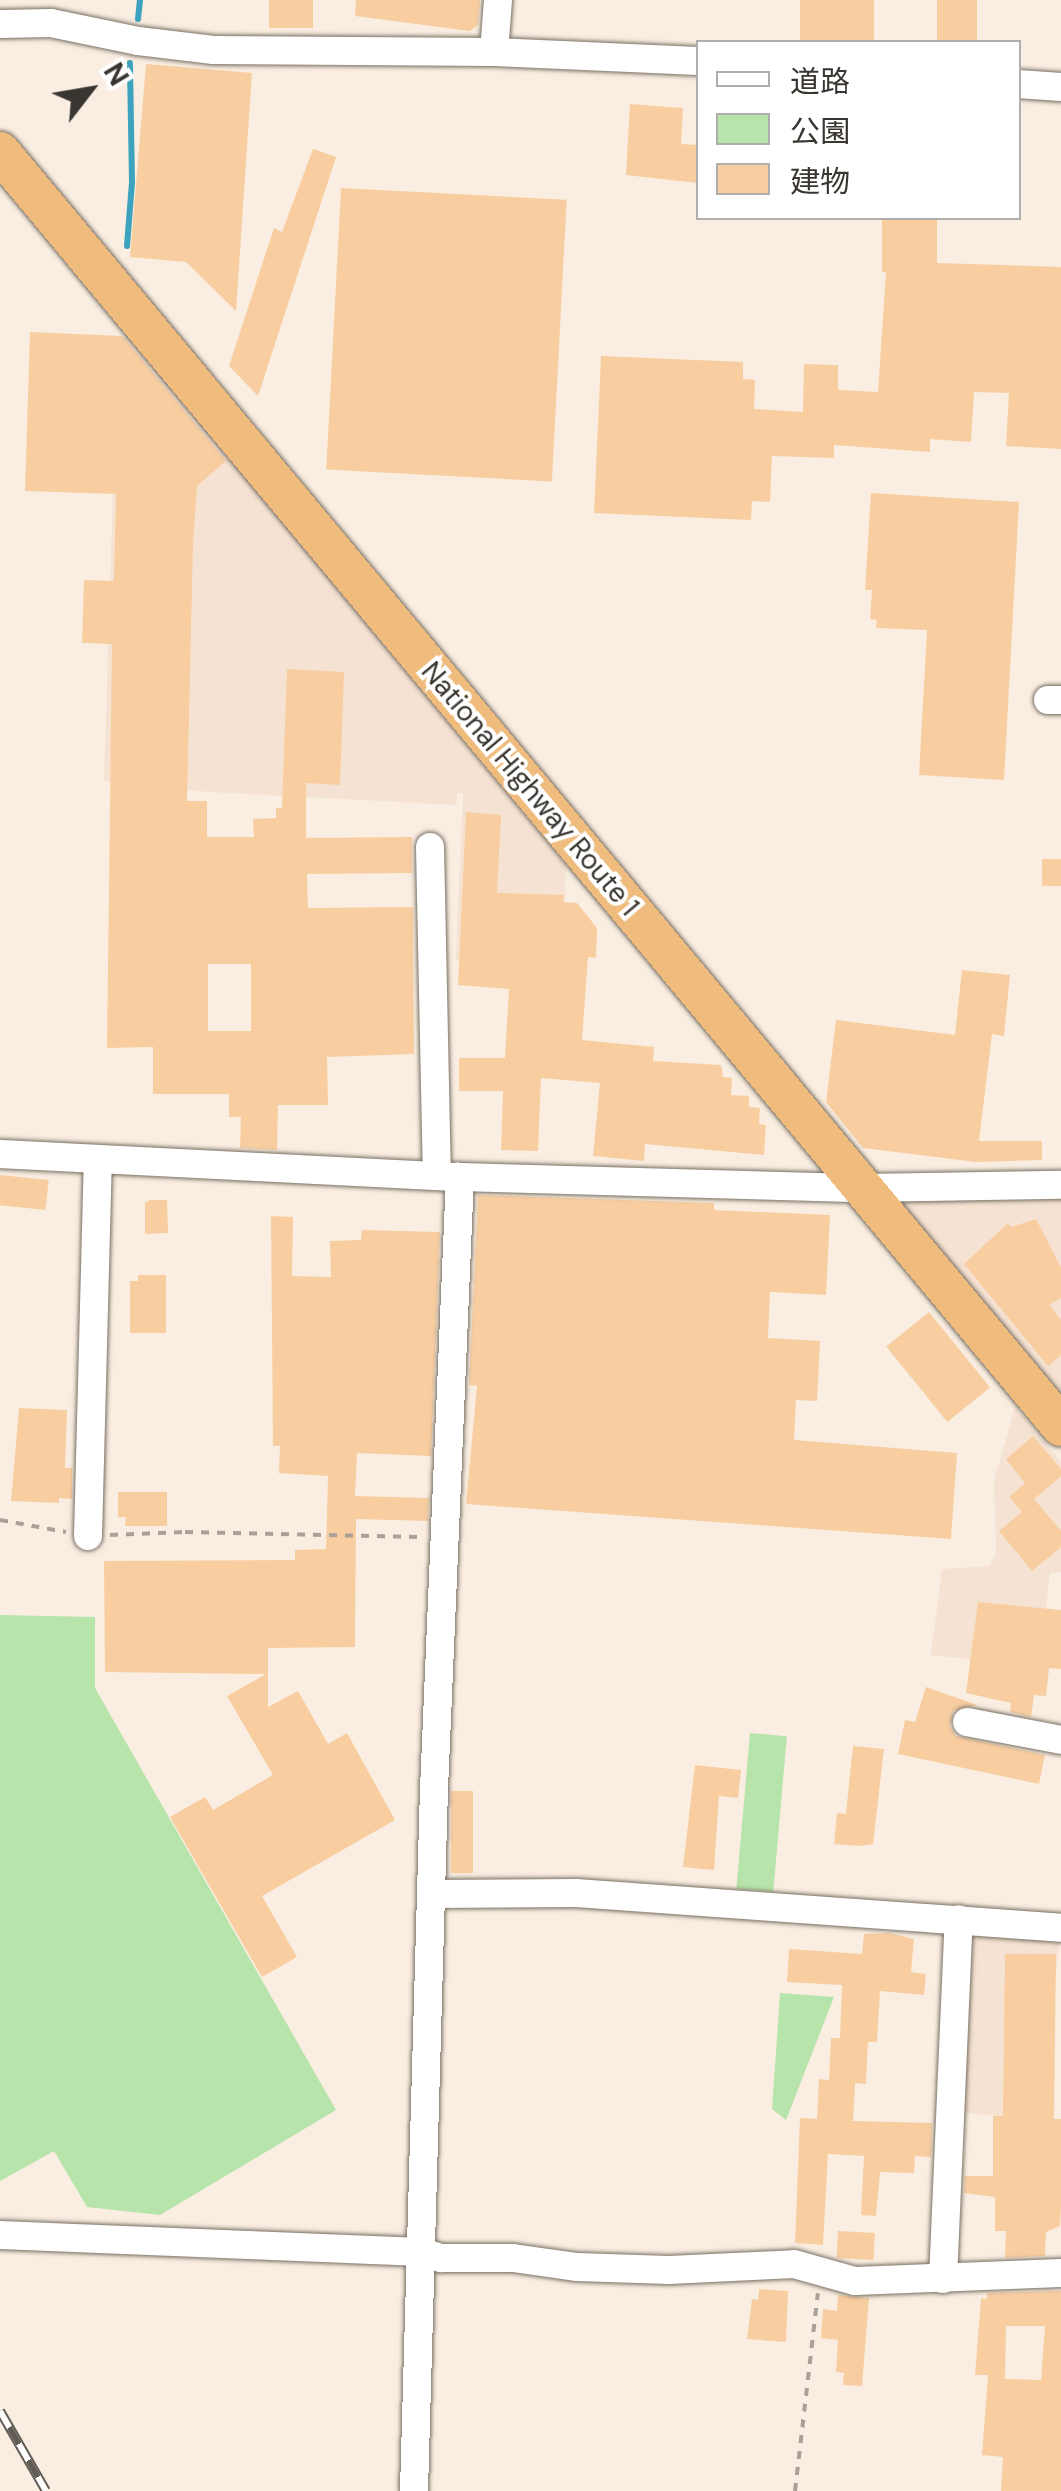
<!DOCTYPE html>
<meta charset="utf-8">
<style>
body{margin:0}
#map{position:relative;width:1061px;height:2491px;overflow:hidden;background:#f9eee1;font-family:"DM Sans","Noto Sans JP",sans-serif}
div>[style]{position:absolute}
.commercial>*{inset:0;background:#f5e2d2;transform-origin:0 0}
.green>*{inset:0;background:#b7e4aa;transform-origin:0 0}
.stream>*{height:6px;margin:-3px;padding:0 3px;transform-origin:3px;border-radius:3px;background:#3ca2be}
.building>*{inset:0;background:#f8cea1;transform-origin:0 0}
.path>*{height:4px;margin-top:-2px;transform-origin:0;background:repeating-linear-gradient(90deg,#a9a197 0 8px,transparent 0 16px)}
.roads{filter:drop-shadow(0 0 2px #797064) drop-shadow(0 0 2px #797064)}
.minor>*{height:28px;margin:-14px;padding:0 14px;transform-origin:14px;border-radius:14px;background:#fff}
.highway>*{height:40px;margin:-20px;padding:0 20px;transform-origin:20px;border-radius:20px;background:#efbc7e}
.rail>*{height:10px;margin-top:-5px;transform-origin:0;background:repeating-linear-gradient(90deg,#fff 0 19px,#615c55 0 38px);box-sizing:border-box;border-block:2px solid #615c55}
span{translate:-50% -50%;white-space:nowrap;text-align:center;line-height:1.15;-webkit-text-stroke:8px #fff;paint-order:stroke}
.street-label{font-size:28px;color:#393530}
.legend{position:absolute;left:696px;top:40px;width:325px;height:180px;box-sizing:border-box;background:#fff;border:2px solid #b0aeac;margin:0;padding:12px 18px;list-style:none;font-size:30px;color:#393530}
.legend li{display:flex;align-items:center;gap:20px;height:50px}
.legend b{width:50px;border:2px solid #b0aeac}
.north{position:absolute;left:40px;top:40px;width:100px;height:100px;-webkit-text-stroke:8px #fff;paint-order:stroke;rotate:59deg;font-size:28px;font-weight:700;line-height:40px;text-align:center;color:#393530}
.north::after{content:'';display:block;margin:auto;width:35px;height:45px;background:#393530;clip-path:polygon(50% 0,100% 100%,50% 72%,0 100%)}
</style>
<div id="map">
<div class="commercial">
<div style="clip-path:polygon(125px 332px,566px 865px,563px 942px,551px 961px,456px 960px,463px 793px,457px 794px,456px 805px,209px 792px,104px 781px,116px 396px)"></div>
<div style="clip-path:polygon(1061px 1191px,1061px 1393px,899px 1201px)"></div>
<div style="clip-path:polygon(1015px 1407px,1061px 1462px,1061px 1572px,1050px 1573px,1044px 1626px,1061px 1628px,1061px 1669px,931px 1655px,942px 1569px,990px 1566px,996px 1553px,994px 1481px)"></div>
<div style="left:969px;top:1932px;width:91px;height:180px;rotate:6deg"></div>
</div>
<div class="green">
<div style="clip-path:polygon(0 1615px,95px 1617px,95px 1688px,336px 2110px,160px 2215px,87px 2207px,54px 2151px,0 2181px)"></div>
<div style="left:750px;top:1733px;width:37px;height:156px;rotate:5deg"></div>
<div style="clip-path:polygon(780px 1993px,834px 1997px,786px 2120px,772px 2109px)"></div>
</div>
<div class="stream">
<div style="left:138px;top:19px;width:19px;rotate:-84deg"></div>
<div style="left:127px;top:246px;width:64px;rotate:-85.5deg"></div>
<div style="left:132px;top:182px;width:119px;rotate:-91deg"></div>
</div>
<div class="building">
<div style="left:269px;top:0;width:44px;height:28px"></div>
<div style="clip-path:polygon(356px 0,480px 0,478px 25px,470px 31px,355px 16px)"></div>
<div style="left:800px;top:0;width:74px;height:42px"></div>
<div style="left:937px;top:0;width:40px;height:42px"></div>
<div style="clip-path:polygon(146px 64px,252px 73px,236px 311px,186px 262px,130px 257px)"></div>
<div style="clip-path:polygon(630px 104px,683px 108px,681px 144px,698px 145px,698px 183px,626px 175px)"></div>
<div style="clip-path:polygon(313px 149px,336px 157px,258px 396px,229px 366px,274px 228px,282px 232px)"></div>
<div style="left:341px;top:188px;width:226px;height:282px;rotate:3deg"></div>
<div style="clip-path:polygon(882px 218px,937px 218px,937px 263px,1061px 267px,1061px 449px,1006px 446px,1009px 393px,974px 392px,971px 442px,930px 439px,930px 452px,834px 445px,834px 458px,772px 456px,770px 502px,752px 501px,751px 520px,594px 513px,601px 356px,743px 362px,743px 379px,755px 380px,754px 409px,803px 412px,804px 364px,838px 365px,838px 390px,878px 392px,886px 272px,882px 272px)"></div>
<div style="clip-path:polygon(evenodd,30px 332px,122px 336px,226px 461px,197px 486px,193px 544px,187px 801px,207px 801px,207px 837px,254px 837px,253px 819px,276px 818px,276px 808px,282px 808px,287px 669px,344px 672px,340px 785px,306px 783px,306px 838px,412px 837px,412px 873px,307px 874px,308px 908px,413px 907px,414px 1054px,327px 1057px,328px 1105px,278px 1105px,277px 1150px,240px 1148px,241px 1117px,229px 1117px,229px 1094px,153px 1094px,153px 1047px,107px 1048px,112px 644px,82px 643px,84px 580px,114px 581px,116px 494px,25px 491px,30px 332px,208px 964px,251px 964px,251px 1031px,208px 1031px,208px 964px)"></div>
<div style="clip-path:polygon(871px 493px,1019px 502px,1004px 780px,919px 775px,927px 630px,876px 628px,877px 620px,870px 619px,872px 590px,865px 590px)"></div>
<div style="clip-path:polygon(466px 812px,501px 815px,497px 893px,564px 895px,563px 902px,577px 903px,597px 928px,596px 958px,588px 957px,582px 1040px,654px 1047px,653px 1061px,721px 1065px,723px 1077px,732px 1078px,731px 1095px,749px 1096px,749px 1107px,760px 1108px,759px 1124px,766px 1125px,764px 1155px,645px 1144px,644px 1161px,593px 1156px,600px 1083px,541px 1078px,538px 1151px,501px 1150px,503px 1091px,459px 1091px,459px 1058px,505px 1058px,509px 989px,458px 985px)"></div>
<div style="left:1042px;top:859px;width:19px;height:27px"></div>
<div style="clip-path:polygon(962px 970px,1010px 975px,1004px 1036px,992px 1034px,979px 1141px,1042px 1141px,1042px 1160px,976px 1162px,863px 1148px,826px 1102px,836px 1020px,955px 1035px)"></div>
<div style="left:0;top:1175px;width:49px;height:30px;rotate:6deg"></div>
<div style="clip-path:polygon(478px 1195px,714px 1203px,714px 1210px,830px 1215px,826px 1295px,770px 1292px,768px 1338px,820px 1341px,817px 1401px,796px 1400px,794px 1440px,957px 1453px,951px 1539px,466px 1504px,477px 1386px,469px 1385px)"></div>
<div style="clip-path:polygon(150px 1200px,167px 1200px,168px 1233px,145px 1234px,145px 1203px)"></div>
<div style="clip-path:polygon(271px 1216px,293px 1217px,292px 1276px,331px 1277px,330px 1241px,361px 1240px,362px 1230px,440px 1232px,431px 1456px,357px 1453px,355px 1496px,429px 1498px,428px 1521px,356px 1519px,355px 1647px,268px 1648px,268px 1707px,298px 1691px,328px 1744px,347px 1733px,395px 1820px,262px 1896px,297px 1957px,262px 1977px,170px 1817px,205px 1797px,213px 1810px,273px 1775px,227px 1696px,266px 1674px,105px 1672px,104px 1561px,295px 1560px,295px 1550px,326px 1549px,328px 1476px,279px 1473px,280px 1446px,273px 1446px)"></div>
<div style="clip-path:polygon(1036px 1219px,1061px 1268px,1061px 1298px,1049px 1305px,1061px 1320px,1061px 1355px,1048px 1366px,964px 1264px,1008px 1223px,1011px 1227px)"></div>
<div style="clip-path:polygon(138px 1275px,166px 1275px,166px 1333px,130px 1333px,130px 1281px,138px 1281px)"></div>
<div style="left:929px;top:1312px;width:97px;height:55px;rotate:51deg"></div>
<div style="clip-path:polygon(19px 1408px,67px 1410px,65px 1468px,72px 1468px,72px 1499px,59px 1498px,59px 1503px,11px 1501px)"></div>
<div style="clip-path:polygon(1033px 1436px,1061px 1469px,1061px 1476px,1034px 1499px,1061px 1531px,1061px 1547px,1032px 1571px,999px 1531px,1022px 1512px,1009px 1497px,1025px 1483px,1006px 1459px)"></div>
<div style="clip-path:polygon(118px 1492px,167px 1492px,167px 1526px,125px 1526px,126px 1517px,118px 1517px)"></div>
<div style="clip-path:polygon(978px 1602px,1061px 1610px,1061px 1669px,1049px 1668px,1046px 1696px,1034px 1695px,1031px 1717px,1010px 1712px,1011px 1703px,966px 1693px)"></div>
<div style="clip-path:polygon(926px 1687px,977px 1705px,953px 1711px,950px 1727px,956px 1736px,1045px 1755px,1039px 1784px,898px 1754px,905px 1720px,915px 1722px)"></div>
<div style="clip-path:polygon(853px 1746px,884px 1749px,873px 1844px,859px 1846px,834px 1844px,837px 1813px,846px 1814px)"></div>
<div style="clip-path:polygon(695px 1765px,741px 1770px,738px 1798px,719px 1796px,714px 1870px,683px 1867px)"></div>
<div style="left:451px;top:1791px;width:22px;height:82px"></div>
<div style="clip-path:polygon(889px 1933px,914px 1939px,911px 1972px,926px 1974px,924px 1995px,880px 1991px,877px 2042px,868px 2042px,866px 2084px,855px 2083px,853px 2121px,932px 2123px,931px 2157px,915px 2156px,914px 2173px,880px 2172px,876px 2216px,861px 2215px,864px 2156px,828px 2154px,823px 2245px,795px 2243px,800px 2118px,817px 2119px,819px 2079px,829px 2080px,831px 2038px,840px 2038px,842px 1985px,787px 1982px,789px 1949px,862px 1954px,864px 1934px)"></div>
<div style="clip-path:polygon(1005px 1954px,1056px 1954px,1054px 2119px,1061px 2119px,1061px 2204px,1060px 2226px,1046px 2232px,1045px 2256px,1005px 2258px,1006px 2231px,995px 2231px,995px 2197px,964px 2193px,965px 2176px,993px 2176px,993px 2116px,1003px 2116px)"></div>
<div style="left:838px;top:2231px;width:37px;height:27px;rotate:3deg"></div>
<div style="clip-path:polygon(759px 2289px,788px 2291px,786px 2342px,747px 2339px,752px 2299px,758px 2300px)"></div>
<div style="clip-path:polygon(evenodd,1061px 2291px,1061px 2491px,1001px 2491px,1003px 2457px,982px 2455px,988px 2375px,975px 2375px,981px 2298px,987px 2299px,987px 2293px,1061px 2291px,1006px 2326px,1045px 2326px,1041px 2380px,1005px 2379px,1006px 2326px)"></div>
<div style="clip-path:polygon(838px 2295px,869px 2298px,862px 2386px,843px 2385px,844px 2373px,836px 2372px,838px 2340px,821px 2338px,823px 2309px,837px 2311px)"></div>
</div>
<div class="path">
<div style="left:0;top:1520px;width:67px;rotate:10.3deg"></div>
<div style="left:110px;top:1535px;width:75px;rotate:-2.3deg"></div>
<div style="left:185px;top:1532px;width:236px;rotate:1.2deg"></div>
<div style="left:795px;top:2491px;width:199px;rotate:-83.4deg"></div>
</div>
<div class="roads">
<div class="minor">
<div style="left:0;top:24px;width:51px;rotate:-1.1deg"></div>
<div style="left:51px;top:23px;width:89px;rotate:11.7deg"></div>
<div style="left:138px;top:41px;width:76px;rotate:6.8deg"></div>
<div style="left:213px;top:50px;width:281px;rotate:0.4deg"></div>
<div style="left:494px;top:52px;width:204px;rotate:2.5deg"></div>
<div style="left:494px;top:52px;width:52px;rotate:-85.6deg"></div>
<div style="left:1018px;top:84px;width:43px;rotate:4deg"></div>
<div style="left:1048px;top:700px;width:13px"></div>
<div style="left:430px;top:847px;width:329px;rotate:88.8deg"></div>
<div style="left:0;top:1154px;width:461px;rotate:2.9deg"></div>
<div style="left:460px;top:1177px;width:401px;rotate:1.6deg"></div>
<div style="left:861px;top:1188px;width:200px;rotate:-0.9deg"></div>
<div style="left:88px;top:1536px;width:376px;rotate:-88.5deg"></div>
<div style="left:967px;top:1722px;width:96px;rotate:10.8deg"></div>
<div style="left:432px;top:1894px;width:144px;rotate:-0.4deg"></div>
<div style="left:576px;top:1893px;width:486px;rotate:4.1deg"></div>
<div style="left:0;top:2235px;width:422px;rotate:2.3deg"></div>
<div style="left:422px;top:2252px;width:20px;rotate:18deg"></div>
<div style="left:441px;top:2258px;width:72px"></div>
<div style="left:513px;top:2258px;width:65px;rotate:8deg"></div>
<div style="left:577px;top:2267px;width:92px;rotate:1.9deg"></div>
<div style="left:669px;top:2270px;width:125px;rotate:-2.7deg"></div>
<div style="left:794px;top:2264px;width:63px;rotate:15.6deg"></div>
<div style="left:855px;top:2281px;width:206px;rotate:-2.2deg"></div>
<div style="left:943px;top:2279px;width:360px;rotate:-87.5deg"></div>
<div style="left:414px;top:2491px;width:702px;rotate:-88.37deg"></div>
<div style="left:434px;top:1789px;width:613px;rotate:-87.57deg"></div>
</div>
<div class="highway">
<div style="left:0;top:152px;width:1658px;rotate:50.21deg"></div>
</div>
</div>
<div class="rail">
<div style="left:0;top:2411px;width:92px;rotate:60.1deg"></div>
</div>
<div class="street-label">
<span style="left:530px;top:789px;rotate:50deg">National Highway Route 1</span>
</div>
<ul class="legend">
<li><b style="height:12px;background:#fff"></b>道路</li>
<li><b style="height:28px;background:#b7e4aa"></b>公園</li>
<li><b style="height:28px;background:#f8cea1"></b>建物</li>
</ul>
<div class="north">N</div>
</div>
